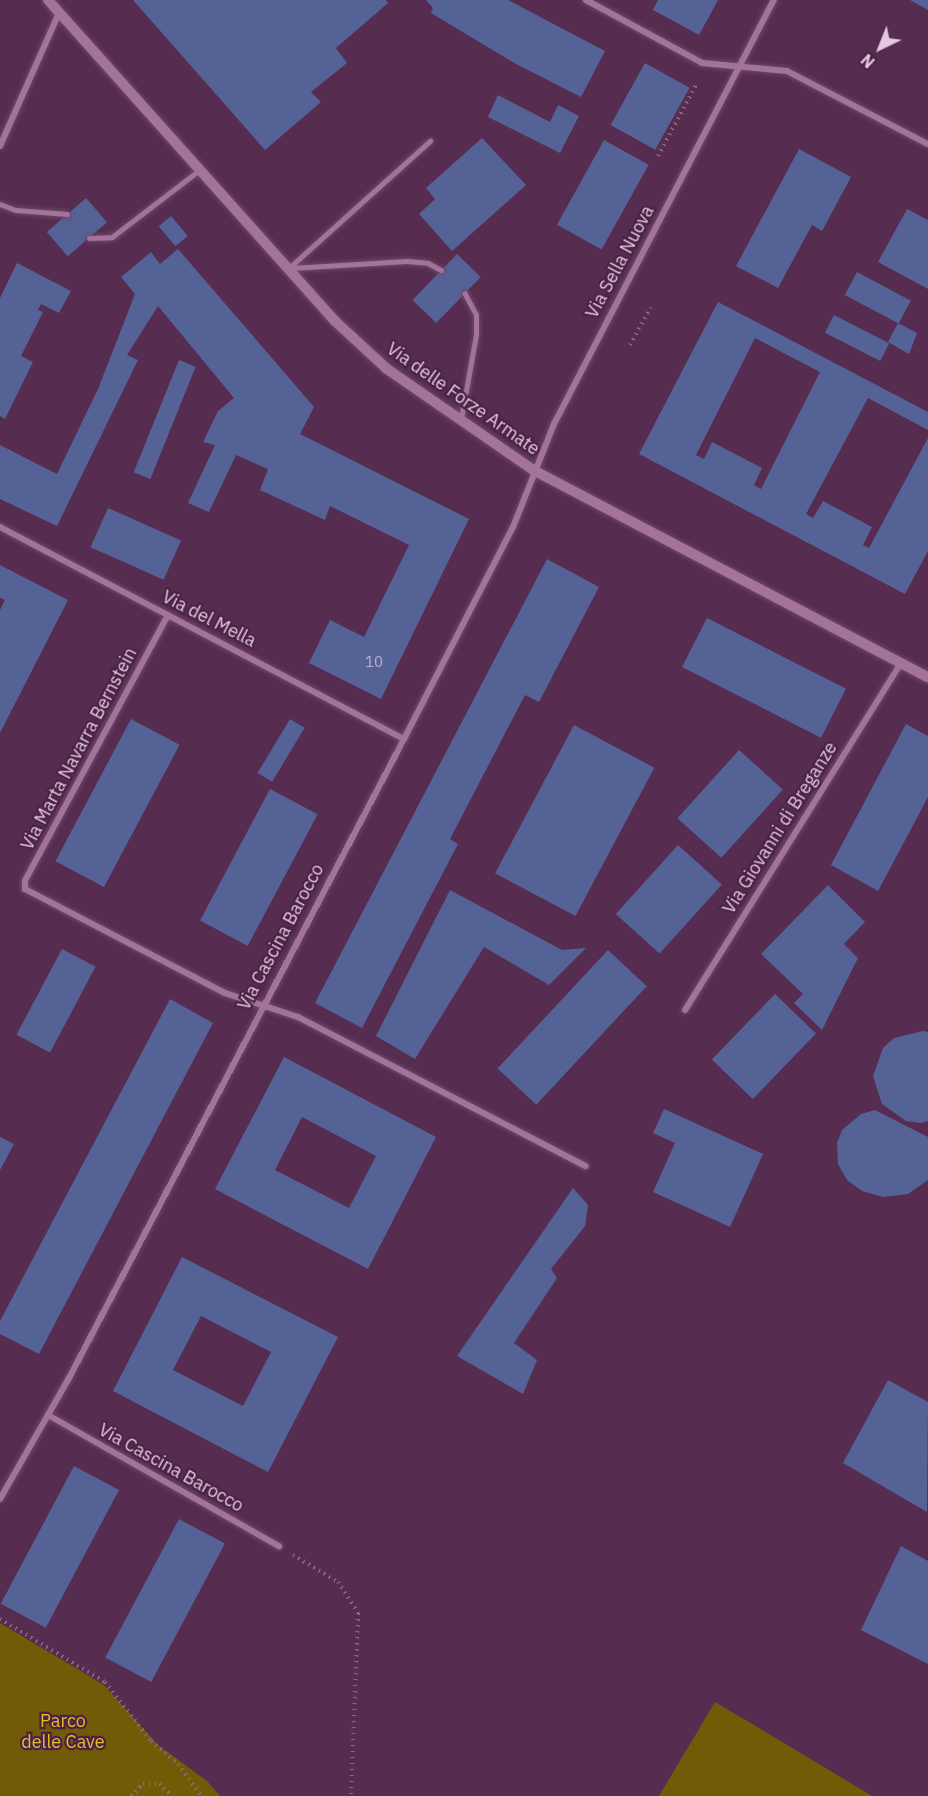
<!DOCTYPE html>
<style>
body{margin:0}
#map{position:relative;width:928px;height:1796px;overflow:hidden;background:#572c51;font-family:"IBM Plex Sans",sans-serif}
div>[style]{position:absolute}
.green>*{inset:0;background:#715b06}
.building>*{inset:0;background:#556296;transform-origin:0 0}
.path>*{height:4px;margin-top:-2px;transform-origin:0;background:repeating-linear-gradient(90deg,#8c6786 0 1.5px,transparent 0 6px)}
.roads{filter:drop-shadow(0 0 2px #6d4969) drop-shadow(0 0 2px #6d4969)}
.service>*{height:4.5px;margin:-2.25px;padding:0 2.25px;transform-origin:2.25px;border-radius:2.25px;background:#a4739c}
.minor>*{height:6px;margin:-3px;padding:0 3px;transform-origin:3px;border-radius:3px;background:#a4739c}
.tertiary>*{height:10px;margin:-5px;padding:0 5px;transform-origin:5px;border-radius:5px;background:#a4739c}
span{translate:-50% -50%;white-space:nowrap;text-align:center;line-height:1.15;-webkit-text-stroke:4.5px #4c2247;paint-order:stroke}
.number-label{font-size:15px;color:#c0aecc}
.number-label span{-webkit-text-stroke-width:0}
.street-label{font-size:18px;color:#e3c8de}
.park-label{font-size:18px;color:#e5bd29}
.north{position:absolute;left:850px;top:18px;width:60px;height:60px;-webkit-text-stroke:4px #4c2247;paint-order:stroke;rotate:223deg;font-size:16px;font-weight:700;line-height:24px;text-align:center;color:#e3c8de}
.north::after{content:'';display:block;margin:auto;width:21px;height:27px;background:#e3c8de;clip-path:polygon(50% 0,100% 100%,50% 72%,0 100%)}
</style>
<div id="map">
<div class="green">
<div style="clip-path:polygon(0 1623px,104px 1685px,158px 1745px,207px 1781px,220px 1796px,0 1796px)"></div>
<div style="clip-path:polygon(715px 1702px,779px 1740px,872px 1796px,659px 1796px)"></div>
</div>
<div class="building">
<div style="clip-path:polygon(133px 0,386px 0,388px 3px,336px 48px,347px 63px,311px 92px,321px 102px,265px 150px)"></div>
<div style="clip-path:polygon(426px 0,508px 0,605px 51px,581px 97px,516px 64px,431px 13px,433px 8px)"></div>
<div style="clip-path:polygon(658px 0,718px 0,699px 35px,653px 10px)"></div>
<div style="clip-path:polygon(910px 0,928px 0,928px 10px)"></div>
<div style="left:645px;top:63px;width:51px;height:71px;rotate:29deg"></div>
<div style="clip-path:polygon(498px 95px,550px 122px,558px 105px,579px 116px,560px 153px,488px 117px)"></div>
<div style="clip-path:polygon(482px 138px,526px 185px,452px 251px,419px 214px,435px 199px,426px 188px)"></div>
<div style="left:604px;top:140px;width:51px;height:97px;rotate:29deg"></div>
<div style="clip-path:polygon(799px 149px,851px 177px,822px 231px,812px 225px,778px 288px,736px 266px)"></div>
<div style="left:86px;top:198px;width:32px;height:52px;rotate:49deg"></div>
<div style="clip-path:polygon(907px 209px,928px 220px,928px 289px,878px 262px)"></div>
<div style="left:171px;top:216px;width:26px;height:16px;rotate:50deg"></div>
<div style="clip-path:polygon(178px 249px,314px 407px,300px 434px,469px 519px,381px 699px,309px 663px,330px 620px,364px 637px,409px 545px,330px 506px,325px 520px,260px 490px,268px 469px,236px 455px,209px 512px,188px 503px,215px 445px,203px 442px,218px 411px,234px 398px,158px 306px,127px 355px,138px 360px,57px 526px,0 499px,0 445px,57px 474px,98px 389px,135px 294px,121px 277px,151px 252px,160px 264px)"></div>
<div style="left:457px;top:254px;width:33px;height:64px;rotate:44deg"></div>
<div style="clip-path:polygon(17px 263px,71px 291px,59px 313px,41px 304px,38px 310px,43px 312px,21px 356px,33px 362px,5px 419px,0 416px,0 298px)"></div>
<div style="left:857px;top:272px;width:61px;height:26px;rotate:28deg"></div>
<div style="clip-path:polygon(evenodd,718px 302px,928px 412px,928px 430px,868px 398px,806px 514px,813px 518px,823px 501px,872px 527px,863px 545px,869px 548px,928px 438px,928px 551px,905px 594px,639px 454px,718px 302px,755px 338px,820px 372px,761px 489px,754px 485px,762px 468px,712px 442px,704px 459px,696px 455px,755px 338px)"></div>
<div style="left:834px;top:315px;width:62px;height:20px;rotate:27deg"></div>
<div style="clip-path:polygon(898px 323px,917px 333px,909px 354px,888px 342px)"></div>
<div style="left:179px;top:360px;width:18px;height:121px;rotate:22deg"></div>
<div style="left:108px;top:508px;width:80px;height:43px;rotate:24deg"></div>
<div style="clip-path:polygon(547px 559px,599px 587px,539px 702px,525px 695px,450px 839px,458px 844px,362px 1028px,315px 1003px)"></div>
<div style="clip-path:polygon(0 565px,68px 600px,0 733px,0 610px,5px 600px,0 598px)"></div>
<div style="left:707px;top:618px;width:156px;height:55px;rotate:27deg"></div>
<div style="left:131px;top:719px;width:55px;height:161px;rotate:28deg"></div>
<div style="left:290px;top:719px;width:17px;height:63px;rotate:31deg"></div>
<div style="clip-path:polygon(906px 724px,928px 736px,928px 797px,878px 891px,831px 865px)"></div>
<div style="left:574px;top:725px;width:91px;height:168px;rotate:28deg"></div>
<div style="left:739px;top:750px;width:59px;height:92px;rotate:42deg"></div>
<div style="left:270px;top:789px;width:54px;height:149px;rotate:28deg"></div>
<div style="left:678px;top:845px;width:59px;height:93px;rotate:42deg"></div>
<div style="clip-path:polygon(828px 885px,865px 922px,844px 944px,858px 958px,822px 1030px,794px 1003px,803px 994px,761px 954px)"></div>
<div style="clip-path:polygon(450px 890px,562px 950px,586px 948px,549px 985px,484px 947px,415px 1059px,376px 1036px)"></div>
<div style="left:62px;top:949px;width:38px;height:97px;rotate:28deg"></div>
<div style="left:608px;top:950px;width:53px;height:162px;rotate:43deg"></div>
<div style="left:775px;top:994px;width:57px;height:91px;rotate:44deg"></div>
<div style="clip-path:polygon(170px 999px,213px 1023px,39px 1354px,0 1334px,0 1321px)"></div>
<div style="clip-path:polygon(923px 1031px,928px 1032px,928px 1121px,921px 1123px,906px 1121px,882px 1104px,873px 1076px,883px 1048px,894px 1038px)"></div>
<div style="clip-path:polygon(evenodd,284px 1057px,436px 1137px,368px 1269px,215px 1189px,284px 1057px,302px 1117px,376px 1156px,349px 1208px,275px 1170px,302px 1117px)"></div>
<div style="clip-path:polygon(664px 1109px,763px 1154px,730px 1227px,653px 1192px,675px 1143px,653px 1133px)"></div>
<div style="clip-path:polygon(875px 1110px,928px 1137px,928px 1180px,908px 1194px,883px 1197px,862px 1191px,847px 1180px,838px 1164px,837px 1143px,842px 1130px,861px 1114px)"></div>
<div style="clip-path:polygon(0 1137px,14px 1144px,0 1170px)"></div>
<div style="clip-path:polygon(573px 1188px,588px 1205px,585px 1226px,551px 1269px,557px 1278px,514px 1343px,537px 1360px,523px 1394px,457px 1356px)"></div>
<div style="clip-path:polygon(evenodd,182px 1257px,338px 1337px,268px 1472px,113px 1391px,182px 1257px,201px 1316px,271px 1352px,243px 1406px,173px 1370px,201px 1316px)"></div>
<div style="clip-path:polygon(888px 1380px,928px 1402px,927px 1512px,843px 1463px)"></div>
<div style="left:74px;top:1466px;width:51px;height:156px;rotate:28deg"></div>
<div style="left:179px;top:1519px;width:52px;height:157px;rotate:28deg"></div>
<div style="clip-path:polygon(901px 1546px,928px 1561px,928px 1664px,861px 1630px)"></div>
</div>
<div class="path">
<div style="left:658px;top:156px;width:81px;rotate:-61.8deg"></div>
<div style="left:630px;top:345px;width:43px;rotate:-61.1deg"></div>
<div style="left:293px;top:1555px;width:52px;rotate:31deg"></div>
<div style="left:338px;top:1582px;width:37px;rotate:57deg"></div>
<div style="left:358px;top:1613px;width:183px;rotate:92.2deg"></div>
<div style="left:0;top:1619px;width:122px;rotate:31deg"></div>
<div style="left:105px;top:1682px;width:75px;rotate:52.1deg"></div>
<div style="left:151px;top:1741px;width:35px;rotate:40deg"></div>
<div style="left:178px;top:1764px;width:39px;rotate:54deg"></div>
<div style="left:131px;top:1796px;width:17px;rotate:-45deg"></div>
<div style="left:143px;top:1784px;width:16px"></div>
<div style="left:159px;top:1784px;width:18px;rotate:43deg"></div>
</div>
<div class="roads">
<div class="service">
<div style="left:0;top:204px;width:17px;rotate:21deg"></div>
<div style="left:16px;top:210px;width:51px;rotate:4.5deg"></div>
<div style="left:89px;top:238px;width:23px;rotate:-2deg"></div>
<div style="left:112px;top:237px;width:108px;rotate:-37.5deg"></div>
<div style="left:289px;top:268px;width:190px;rotate:-42deg"></div>
<div style="left:291px;top:268px;width:116px;rotate:-3.5deg"></div>
<div style="left:407px;top:261px;width:21px;rotate:5deg"></div>
<div style="left:428px;top:263px;width:15px;rotate:28deg"></div>
<div style="left:461px;top:419px;width:85px;rotate:-79.9deg"></div>
<div style="left:476px;top:335px;width:20px;rotate:-90deg"></div>
<div style="left:476px;top:315px;width:24px;rotate:-118deg"></div>
</div>
<div class="minor">
<div style="left:586px;top:0;width:132px;rotate:28.5deg"></div>
<div style="left:702px;top:63px;width:85px;rotate:5.4deg"></div>
<div style="left:787px;top:71px;width:159px;rotate:27.4deg"></div>
<div style="left:0;top:146px;width:145px;rotate:-66.1deg"></div>
<div style="left:0;top:527px;width:456px;rotate:27.7deg"></div>
<div style="left:168px;top:615px;width:302px;rotate:118.3deg"></div>
<div style="left:25px;top:881px;width:8px;rotate:90deg"></div>
<div style="left:25px;top:889px;width:225px;rotate:27.5deg"></div>
<div style="left:225px;top:993px;width:77px;rotate:18.2deg"></div>
<div style="left:298px;top:1017px;width:324px;rotate:27.4deg"></div>
<div style="left:685px;top:1010px;width:409px;rotate:-58.1deg"></div>
<div style="left:48px;top:1415px;width:266px;rotate:29.6deg"></div>
<div style="left:0;top:1499px;width:137px;rotate:-60.3deg"></div>
<div style="left:68px;top:1380px;width:724px;rotate:-62.34deg"></div>
<div style="left:404px;top:739px;width:238px;rotate:-62.8deg"></div>
<div style="left:513px;top:527px;width:111px;rotate:-68.3deg"></div>
<div style="left:554px;top:424px;width:478px;rotate:-62.6deg"></div>
</div>
<div class="tertiary">
<div style="left:48px;top:0;width:431px;rotate:48.2deg"></div>
<div style="left:335px;top:321px;width:71px;rotate:42.7deg"></div>
<div style="left:387px;top:369px;width:180px;rotate:34.6deg"></div>
<div style="left:535px;top:471px;width:444px;rotate:27.7deg"></div>
</div>
</div>
<div class="number-label">
<span style="left:374px;top:662px">10</span>
</div>
<div class="street-label">
<span style="left:620px;top:262px;rotate:-62deg">Via Sella Nuova</span>
<span style="left:463px;top:399px;rotate:35deg">Via delle Forze Armate</span>
<span style="left:209px;top:619px;rotate:27deg">Via del Mella</span>
<span style="left:79px;top:749px;rotate:-62deg">Via Marta Navarra Bernstein</span>
<span style="left:780px;top:828px;rotate:-58deg">Via Giovanni di Breganze</span>
<span style="left:281px;top:937px;rotate:-62deg">Via Cascina Barocco</span>
<span style="left:171px;top:1468px;rotate:29deg">Via Cascina Barocco</span>
</div>
<div class="park-label">
<span style="left:63px;top:1732px">Parco<br>delle Cave</span>
</div>
<div class="north">N</div>
</div>
